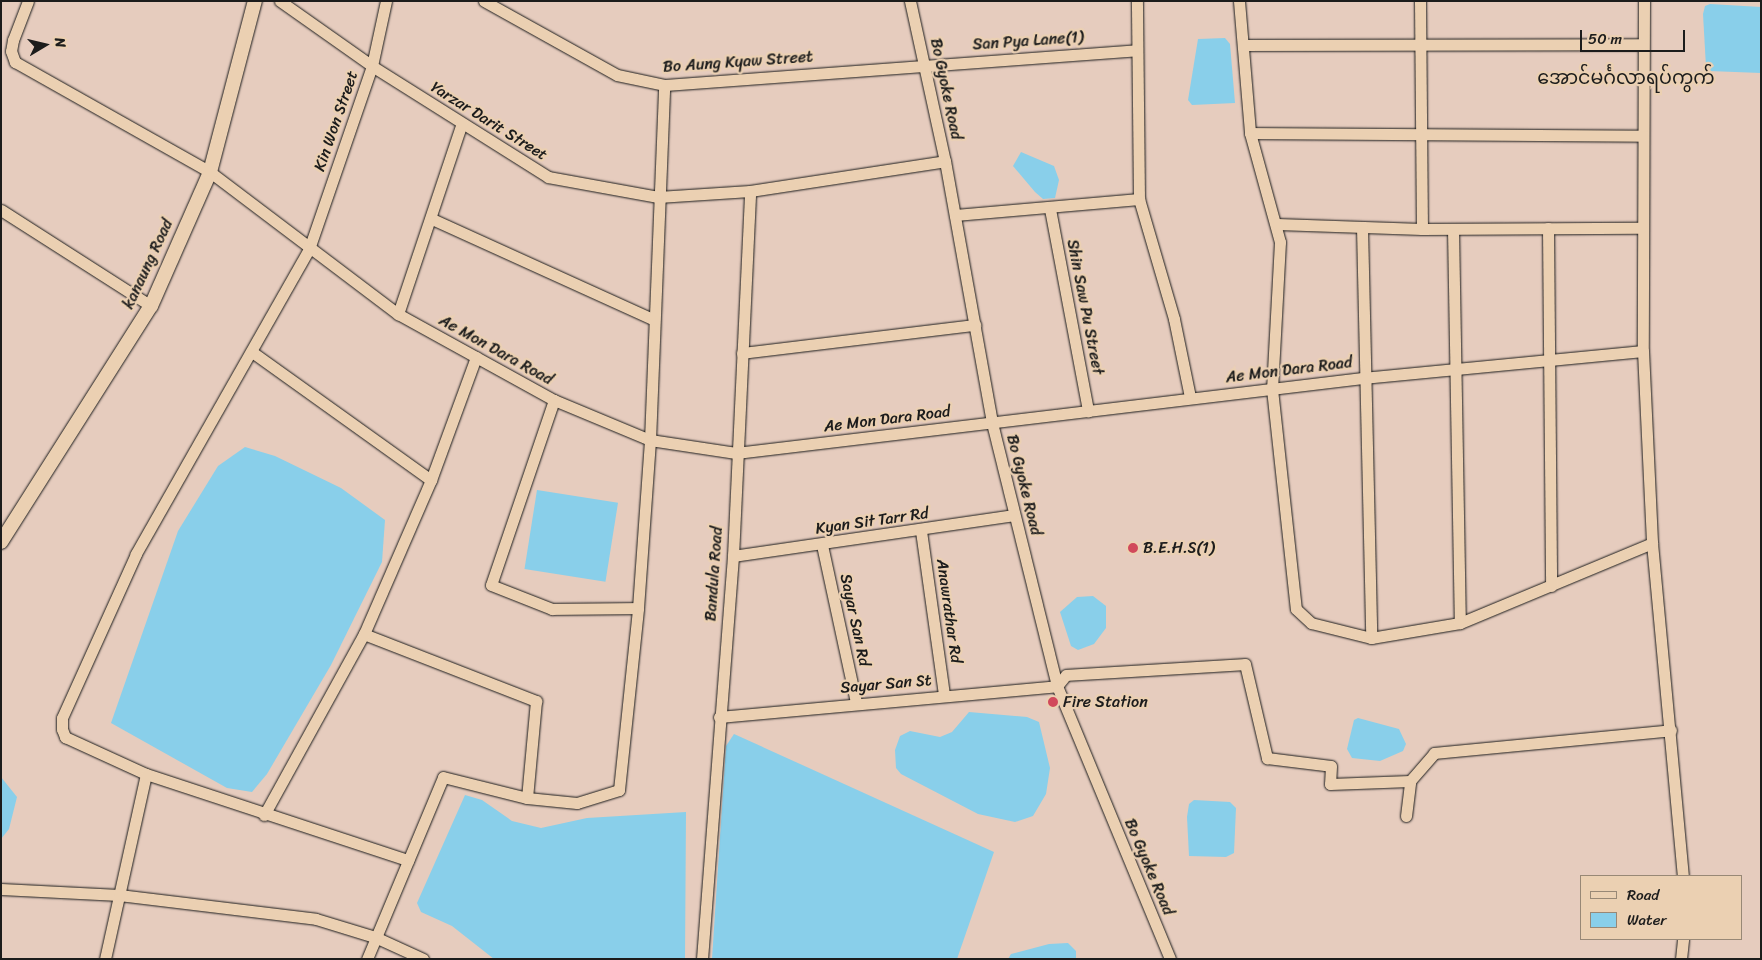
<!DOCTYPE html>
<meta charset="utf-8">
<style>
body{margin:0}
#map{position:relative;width:1762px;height:960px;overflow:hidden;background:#e6ccbe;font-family:Sriracha,"Noto Sans Myanmar",sans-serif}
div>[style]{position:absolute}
.water>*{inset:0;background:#89cfea;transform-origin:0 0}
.roads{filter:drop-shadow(0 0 1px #1c1c1c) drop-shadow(0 0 1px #1c1c1c)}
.minor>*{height:11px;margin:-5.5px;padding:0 5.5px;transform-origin:5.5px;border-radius:5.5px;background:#ebd0b2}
.tertiary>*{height:14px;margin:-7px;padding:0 7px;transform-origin:7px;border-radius:7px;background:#ebd0b2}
.dots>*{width:14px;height:14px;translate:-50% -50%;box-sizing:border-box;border:2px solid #ebd0b2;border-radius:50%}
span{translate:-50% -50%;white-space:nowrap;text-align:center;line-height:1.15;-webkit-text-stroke:4.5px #ebd0b2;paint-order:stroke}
.street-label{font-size:16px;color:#1c1c1c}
.poi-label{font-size:16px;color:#1c1c1c}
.left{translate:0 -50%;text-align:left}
.quarter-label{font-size:19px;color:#1c1c1c}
.frame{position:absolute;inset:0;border:2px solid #1c1c1c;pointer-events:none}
.legend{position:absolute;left:1580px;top:875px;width:162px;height:65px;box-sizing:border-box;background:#ebd0b2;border:1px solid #988876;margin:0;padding:6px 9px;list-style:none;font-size:15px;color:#1c1c1c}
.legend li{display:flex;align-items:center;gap:10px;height:25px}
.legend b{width:25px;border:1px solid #988876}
.north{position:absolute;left:20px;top:20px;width:50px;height:50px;-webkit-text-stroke:4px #ebd0b2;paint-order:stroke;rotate:81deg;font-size:14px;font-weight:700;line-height:20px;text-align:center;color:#1c1c1c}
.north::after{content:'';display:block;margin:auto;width:18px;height:22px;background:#1c1c1c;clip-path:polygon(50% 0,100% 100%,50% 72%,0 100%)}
.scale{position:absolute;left:1580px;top:30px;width:105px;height:22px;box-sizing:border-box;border:2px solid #1c1c1c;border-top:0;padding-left:6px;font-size:15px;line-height:18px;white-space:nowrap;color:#1c1c1c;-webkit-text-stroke:4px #ebd0b2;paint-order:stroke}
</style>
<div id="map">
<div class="water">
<div style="clip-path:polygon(1710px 4px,1761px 7px,1761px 73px,1709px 71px,1706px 67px,1703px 14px,1705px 6px)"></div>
<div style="clip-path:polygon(1225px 38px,1230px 44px,1235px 103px,1192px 105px,1188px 100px,1198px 39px)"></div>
<div style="clip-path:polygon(1021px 152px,1054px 166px,1059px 180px,1055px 198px,1043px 199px,1035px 192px,1013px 166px)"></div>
<div style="clip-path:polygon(245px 447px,275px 456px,341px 488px,385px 520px,382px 562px,331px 665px,267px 774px,252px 792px,227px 788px,111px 723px,178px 531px,218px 466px)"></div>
<div style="left:537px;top:490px;width:82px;height:80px;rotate:9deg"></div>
<div style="clip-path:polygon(1093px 596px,1106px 606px,1106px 628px,1094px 644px,1078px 650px,1071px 646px,1060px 612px,1077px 597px)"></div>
<div style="clip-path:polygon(969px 712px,1027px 717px,1039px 722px,1050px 768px,1046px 794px,1033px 816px,1015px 822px,978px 814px,901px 774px,896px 768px,895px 750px,900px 736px,910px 731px,940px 737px,952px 732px)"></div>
<div style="clip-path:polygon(1358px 718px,1399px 729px,1406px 744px,1403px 751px,1380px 761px,1352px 758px,1347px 749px,1354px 720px)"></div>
<div style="clip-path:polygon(734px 734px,994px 852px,957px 959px,712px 959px,726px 746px)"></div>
<div style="clip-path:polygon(1px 777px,17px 797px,9px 829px,1px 839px)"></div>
<div style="clip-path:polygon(465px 795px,482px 800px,512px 821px,541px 828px,587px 818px,686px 812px,685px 959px,494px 959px,452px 926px,421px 912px,417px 903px)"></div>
<div style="clip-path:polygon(1194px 800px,1230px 802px,1236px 808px,1234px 853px,1226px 857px,1189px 856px,1187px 817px,1189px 804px)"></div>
<div style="clip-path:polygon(1068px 943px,1076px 951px,1076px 959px,1008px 959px,1011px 954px,1049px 944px)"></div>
</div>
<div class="roads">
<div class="minor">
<div style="left:28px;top:1px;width:42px;rotate:111deg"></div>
<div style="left:13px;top:40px;width:11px;rotate:100deg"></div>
<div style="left:11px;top:51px;width:12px;rotate:70deg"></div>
<div style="left:15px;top:62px;width:224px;rotate:29.4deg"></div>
<div style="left:210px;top:172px;width:236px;rotate:37.1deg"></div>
<div style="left:398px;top:314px;width:178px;rotate:28.9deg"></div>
<div style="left:554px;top:400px;width:104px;rotate:22.6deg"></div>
<div style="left:650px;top:440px;width:87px;rotate:8.6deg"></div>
<div style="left:736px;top:453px;width:631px;rotate:-6.82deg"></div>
<div style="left:1363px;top:378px;width:281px;rotate:-5.5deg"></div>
<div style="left:280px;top:1px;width:113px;rotate:35.2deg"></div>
<div style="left:372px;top:66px;width:208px;rotate:32.2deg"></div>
<div style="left:548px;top:177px;width:112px;rotate:10.3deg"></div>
<div style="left:658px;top:197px;width:92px;rotate:-3.7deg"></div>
<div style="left:750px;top:191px;width:197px;rotate:-8.7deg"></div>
<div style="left:386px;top:1px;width:66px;rotate:102.2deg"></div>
<div style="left:372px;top:66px;width:194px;rotate:109deg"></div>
<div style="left:309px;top:249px;width:351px;rotate:119.6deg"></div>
<div style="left:136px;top:554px;width:180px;rotate:114.3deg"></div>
<div style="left:62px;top:718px;width:11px;rotate:90deg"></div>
<div style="left:62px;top:729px;width:9px;rotate:69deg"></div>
<div style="left:65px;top:737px;width:89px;rotate:24.6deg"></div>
<div style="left:146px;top:774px;width:276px;rotate:18.2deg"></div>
<div style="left:484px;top:1px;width:152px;rotate:29.1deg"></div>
<div style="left:617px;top:75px;width:48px;rotate:12deg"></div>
<div style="left:664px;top:85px;width:472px;rotate:-4.2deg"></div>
<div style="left:910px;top:1px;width:164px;rotate:77.7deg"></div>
<div style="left:945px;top:161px;width:266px;rotate:79.8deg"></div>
<div style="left:992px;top:423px;width:271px;rotate:76.1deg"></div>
<div style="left:1057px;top:686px;width:295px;rotate:67.5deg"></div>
<div style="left:1239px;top:1px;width:132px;rotate:85.2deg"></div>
<div style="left:1250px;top:133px;width:113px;rotate:74.6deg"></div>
<div style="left:1280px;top:242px;width:147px;rotate:93.1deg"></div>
<div style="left:1272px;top:389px;width:221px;rotate:83.8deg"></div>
<div style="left:1296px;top:609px;width:21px;rotate:43deg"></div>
<div style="left:1311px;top:623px;width:62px;rotate:14deg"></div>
<div style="left:1371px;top:638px;width:90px;rotate:-9.6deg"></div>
<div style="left:1460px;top:623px;width:208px;rotate:-22.6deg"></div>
<div style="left:1420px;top:1px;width:228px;rotate:89.5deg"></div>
<div style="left:1644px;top:1px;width:350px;rotate:90.2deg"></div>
<div style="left:1643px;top:351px;width:192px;rotate:87.3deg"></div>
<div style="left:1652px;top:543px;width:334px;rotate:84.7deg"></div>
<div style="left:1243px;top:45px;width:400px;rotate:-0.1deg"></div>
<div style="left:1250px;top:133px;width:393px;rotate:0.4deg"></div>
<div style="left:1139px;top:199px;width:125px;rotate:73.7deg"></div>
<div style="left:1174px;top:319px;width:80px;rotate:78.4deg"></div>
<div style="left:1050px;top:209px;width:206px;rotate:79.3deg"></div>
<div style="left:1px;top:210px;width:178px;rotate:32.6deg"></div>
<div style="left:955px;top:215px;width:185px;rotate:-5deg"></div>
<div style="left:1139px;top:199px;width:198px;rotate:-90.6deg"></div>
<div style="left:432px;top:219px;width:242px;rotate:24.4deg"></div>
<div style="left:1277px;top:224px;width:145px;rotate:2deg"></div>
<div style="left:1422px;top:229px;width:219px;rotate:-0.3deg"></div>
<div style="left:1362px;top:227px;width:411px;rotate:88.7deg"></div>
<div style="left:1548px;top:228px;width:358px;rotate:89.5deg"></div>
<div style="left:1453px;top:229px;width:394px;rotate:89deg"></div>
<div style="left:398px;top:314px;width:201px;rotate:-71.5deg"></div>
<div style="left:252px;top:352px;width:220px;rotate:35.6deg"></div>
<div style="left:742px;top:353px;width:235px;rotate:-6.9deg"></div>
<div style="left:554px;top:400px;width:195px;rotate:108.8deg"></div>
<div style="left:491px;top:585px;width:66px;rotate:21.5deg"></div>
<div style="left:552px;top:609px;width:86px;rotate:-0.7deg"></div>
<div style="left:921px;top:531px;width:166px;rotate:82deg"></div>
<div style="left:822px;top:545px;width:161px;rotate:77.8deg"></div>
<div style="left:733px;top:556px;width:284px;rotate:-8.3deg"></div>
<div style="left:364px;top:634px;width:185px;rotate:21.3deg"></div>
<div style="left:536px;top:701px;width:97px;rotate:95.3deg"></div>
<div style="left:719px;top:717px;width:339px;rotate:-5.2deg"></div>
<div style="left:1057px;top:686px;width:14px;rotate:-51deg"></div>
<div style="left:1066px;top:675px;width:179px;rotate:-3.5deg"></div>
<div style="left:1245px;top:664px;width:97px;rotate:76.8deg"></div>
<div style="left:1267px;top:758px;width:64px;rotate:7.1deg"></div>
<div style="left:1331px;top:766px;width:18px;rotate:93deg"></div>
<div style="left:1330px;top:784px;width:80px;rotate:-2.1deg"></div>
<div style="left:264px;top:815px;width:207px;rotate:-61.1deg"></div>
<div style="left:364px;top:634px;width:168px;rotate:-66.5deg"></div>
<div style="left:431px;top:480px;width:131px;rotate:-69.9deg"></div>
<div style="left:1406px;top:816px;width:35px;rotate:-83deg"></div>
<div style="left:1410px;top:781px;width:37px;rotate:-49deg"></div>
<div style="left:1434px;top:753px;width:238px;rotate:-5.5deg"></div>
<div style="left:1px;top:889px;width:118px;rotate:2.9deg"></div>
<div style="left:119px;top:895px;width:198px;rotate:6.9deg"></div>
<div style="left:316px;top:919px;width:62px;rotate:17deg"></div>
<div style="left:375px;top:937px;width:53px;rotate:24.6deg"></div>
<div style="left:105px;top:959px;width:189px;rotate:-77.5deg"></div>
<div style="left:367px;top:959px;width:197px;rotate:-67.3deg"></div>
<div style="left:443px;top:777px;width:87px;rotate:14deg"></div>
<div style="left:527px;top:798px;width:50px;rotate:5.7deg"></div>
<div style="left:577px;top:803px;width:44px;rotate:-17.2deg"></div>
<div style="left:619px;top:790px;width:183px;rotate:-84deg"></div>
<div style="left:638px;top:608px;width:168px;rotate:-85.9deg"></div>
<div style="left:650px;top:440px;width:355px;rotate:-87.7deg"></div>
<div style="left:702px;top:959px;width:404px;rotate:-85.6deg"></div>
<div style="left:733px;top:556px;width:365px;rotate:-87.3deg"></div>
<div style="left:1681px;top:959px;width:20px;rotate:-84deg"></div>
</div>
<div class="tertiary">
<div style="left:1px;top:542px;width:280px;rotate:-57.6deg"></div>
<div style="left:151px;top:306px;width:146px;rotate:-66.2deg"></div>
<div style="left:210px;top:172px;width:177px;rotate:-75.3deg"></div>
</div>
</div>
<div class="dots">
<div style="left:1133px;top:548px;background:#d1495b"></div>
<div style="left:1053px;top:702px;background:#d1495b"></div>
</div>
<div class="street-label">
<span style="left:1028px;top:41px;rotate:-4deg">San Pya Lane(1)</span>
<span style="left:738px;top:62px;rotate:-4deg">Bo Aung Kyaw Street</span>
<span style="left:946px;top:89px;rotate:78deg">Bo Gyoke Road</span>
<span style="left:336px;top:121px;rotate:-71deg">Kin Won Street</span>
<span style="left:489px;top:121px;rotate:32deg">Yarzar Darit Street</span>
<span style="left:148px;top:264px;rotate:-65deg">kanaung Road</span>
<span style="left:1085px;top:307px;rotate:79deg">Shin Saw Pu Street</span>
<span style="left:496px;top:350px;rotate:29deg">Ae Mon Dara Road</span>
<span style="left:1289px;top:370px;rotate:-7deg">Ae Mon Dara Road</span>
<span style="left:887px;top:419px;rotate:-7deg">Ae Mon Dara Road</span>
<span style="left:1024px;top:485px;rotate:76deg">Bo Gyoke Road</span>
<span style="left:872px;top:521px;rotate:-8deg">Kyan Sit Tarr Rd</span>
<span style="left:714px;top:574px;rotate:-86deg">Bandula Road</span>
<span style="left:949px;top:611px;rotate:82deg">Anawrathar Rd</span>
<span style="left:855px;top:620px;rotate:78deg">Sayar San Rd</span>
<span style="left:886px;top:684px;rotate:-5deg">Sayar San St</span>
<span style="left:1149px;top:867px;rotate:67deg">Bo Gyoke Road</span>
</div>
<div class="poi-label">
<span class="left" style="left:1143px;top:548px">B.E.H.S(1)</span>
<span class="left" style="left:1063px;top:702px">Fire Station</span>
</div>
<div class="quarter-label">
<span style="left:1626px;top:78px">အောင်မင်္ဂလာရပ်ကွက်</span>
</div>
<div class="frame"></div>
<ul class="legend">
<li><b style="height:6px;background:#ebd0b2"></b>Road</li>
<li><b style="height:14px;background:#89cfea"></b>Water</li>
</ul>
<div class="north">N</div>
<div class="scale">50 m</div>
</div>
